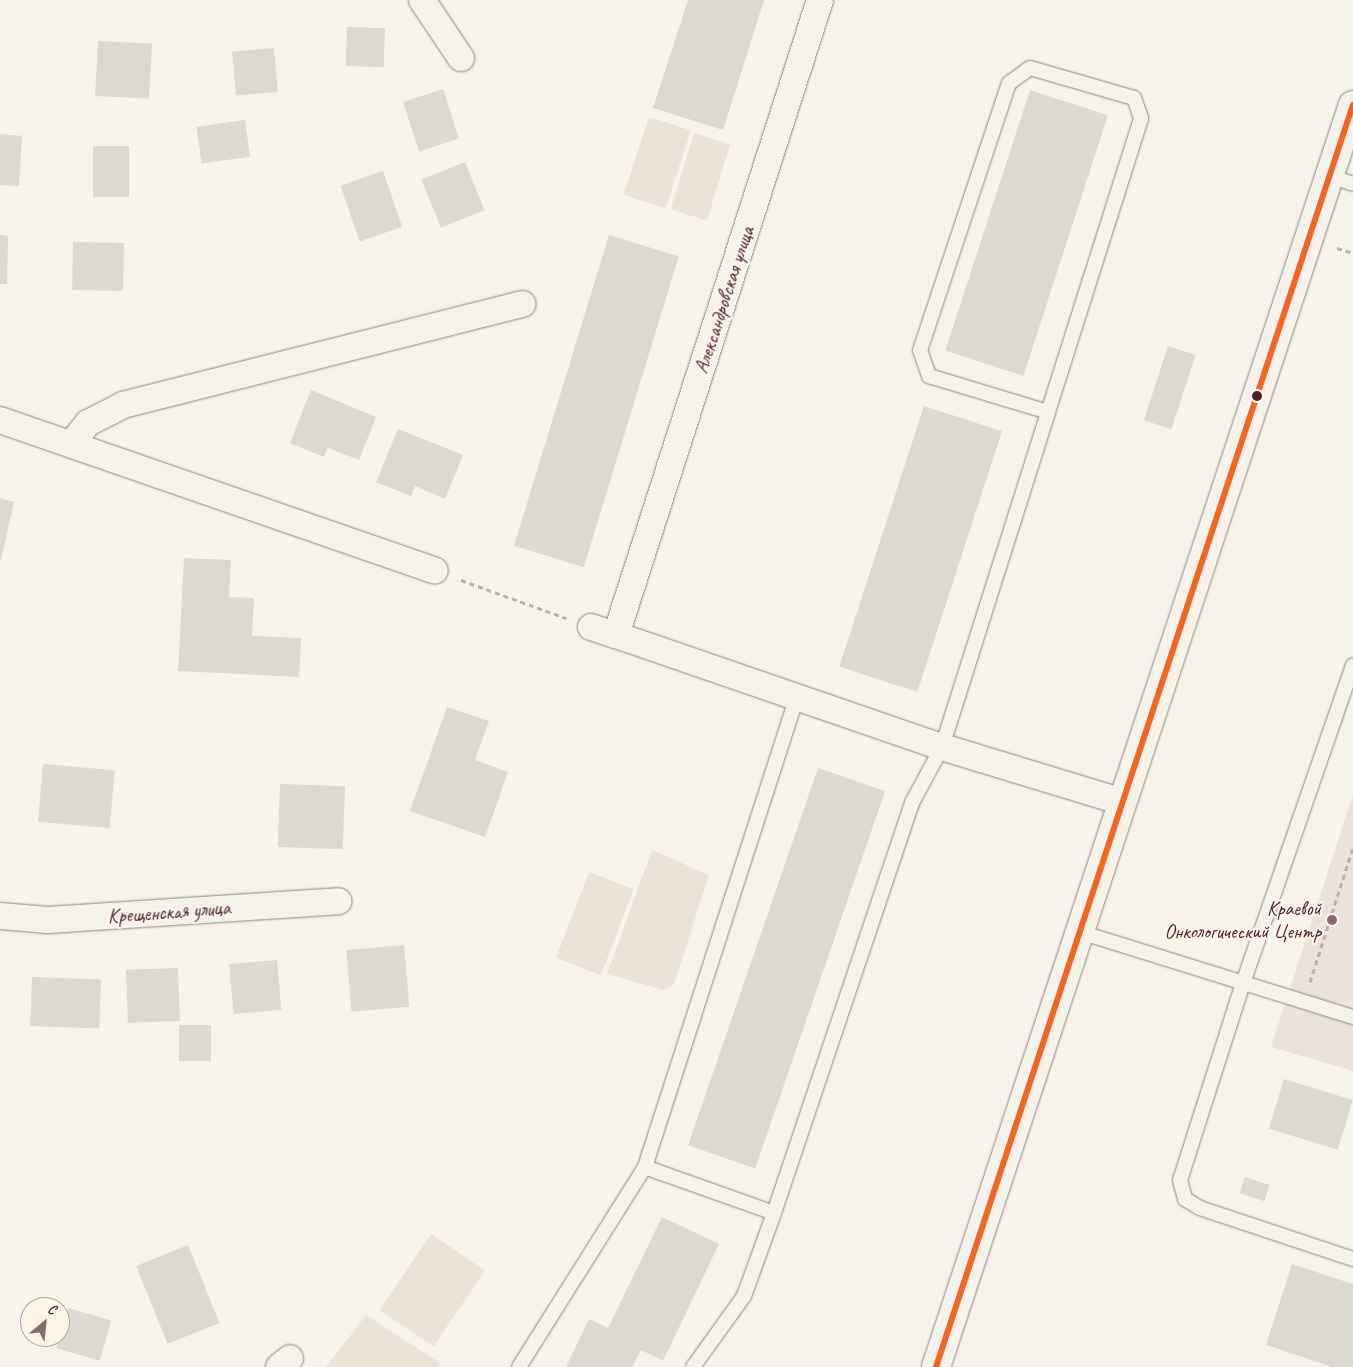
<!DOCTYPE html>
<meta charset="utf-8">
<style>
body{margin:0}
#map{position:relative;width:1353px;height:1367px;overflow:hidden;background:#f7f3ea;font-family:Caveat,sans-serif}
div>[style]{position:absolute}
.built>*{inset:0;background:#ebe3d9}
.green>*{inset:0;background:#ebe2d8;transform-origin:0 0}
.building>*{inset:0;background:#ddd8d2;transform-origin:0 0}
.path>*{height:3px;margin-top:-1.5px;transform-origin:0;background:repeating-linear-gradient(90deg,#b8b1ae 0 5px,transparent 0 9px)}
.roads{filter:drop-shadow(0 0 1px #908684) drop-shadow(0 0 1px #908684)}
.lane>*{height:14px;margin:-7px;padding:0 7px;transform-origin:7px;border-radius:7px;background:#f5f2ec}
.street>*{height:26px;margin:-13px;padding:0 13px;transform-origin:13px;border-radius:13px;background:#f5f2ec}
.secondary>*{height:28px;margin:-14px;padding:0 14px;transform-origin:14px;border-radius:14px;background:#f5f2ec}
.bus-1>*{height:6px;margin:-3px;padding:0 3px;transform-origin:3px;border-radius:3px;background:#f26522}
.dots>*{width:14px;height:14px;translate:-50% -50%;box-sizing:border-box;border:2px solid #fcf5e5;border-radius:50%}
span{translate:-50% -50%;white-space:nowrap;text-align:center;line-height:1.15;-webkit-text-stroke:4.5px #fcf5e5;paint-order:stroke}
.street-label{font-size:20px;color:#4a1f2b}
.poi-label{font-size:20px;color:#4a1f2b}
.right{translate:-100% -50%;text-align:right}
.north{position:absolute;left:20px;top:1297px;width:50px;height:50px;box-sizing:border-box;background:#fcf5e5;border:1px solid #b59f9b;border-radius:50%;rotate:28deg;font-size:14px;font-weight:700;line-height:20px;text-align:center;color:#4a1f2b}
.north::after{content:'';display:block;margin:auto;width:18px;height:22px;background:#87696e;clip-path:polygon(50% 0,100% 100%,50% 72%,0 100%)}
</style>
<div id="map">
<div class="built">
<div style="clip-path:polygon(1353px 794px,1353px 1071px,1271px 1047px)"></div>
</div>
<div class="green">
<div style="left:649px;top:117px;width:44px;height:82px;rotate:18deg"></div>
<div style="left:694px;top:133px;width:38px;height:80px;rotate:17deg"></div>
<div style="clip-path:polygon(652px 850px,709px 875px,674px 984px,664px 990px,607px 974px)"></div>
<div style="left:589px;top:872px;width:48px;height:92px;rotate:21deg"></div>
<div style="left:431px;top:1234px;width:65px;height:92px;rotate:34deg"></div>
<div style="clip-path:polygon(366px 1315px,440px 1363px,437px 1367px,326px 1367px)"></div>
</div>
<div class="building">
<div style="clip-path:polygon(688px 0,764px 0,723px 130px,653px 108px)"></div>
<div style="left:347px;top:27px;width:38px;height:39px;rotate:2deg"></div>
<div style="left:98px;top:41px;width:54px;height:55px;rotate:3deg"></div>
<div style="left:274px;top:48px;width:44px;height:42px;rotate:85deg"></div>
<div style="left:443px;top:89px;width:52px;height:42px;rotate:72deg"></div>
<div style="left:1030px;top:90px;width:82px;height:274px;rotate:18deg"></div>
<div style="left:245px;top:120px;width:37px;height:49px;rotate:82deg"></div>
<div style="clip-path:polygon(0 134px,22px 136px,19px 186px,0 185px)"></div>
<div style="left:129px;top:146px;width:51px;height:36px;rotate:90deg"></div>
<div style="left:465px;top:162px;width:52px;height:47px;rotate:68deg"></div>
<div style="left:383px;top:171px;width:59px;height:45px;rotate:71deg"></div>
<div style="clip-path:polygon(0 235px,8px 236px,7px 284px,0 284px)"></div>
<div style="left:609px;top:235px;width:73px;height:325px;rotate:17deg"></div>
<div style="left:73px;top:242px;width:51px;height:48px;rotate:1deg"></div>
<div style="left:1168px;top:346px;width:29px;height:78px;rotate:18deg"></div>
<div style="clip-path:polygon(311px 390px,376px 417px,359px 460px,328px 448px,324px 457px,290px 443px)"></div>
<div style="left:924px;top:406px;width:82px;height:274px;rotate:18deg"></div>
<div style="clip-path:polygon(398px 429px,463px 455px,445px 499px,415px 486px,411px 496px,376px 482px)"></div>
<div style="clip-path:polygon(0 498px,14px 502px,1px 560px,0 560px)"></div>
<div style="clip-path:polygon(184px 558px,231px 560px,229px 597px,254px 598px,252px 636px,301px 638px,299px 677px,178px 671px)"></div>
<div style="clip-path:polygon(447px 707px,489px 721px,475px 760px,508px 772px,485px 837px,410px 811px)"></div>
<div style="left:43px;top:764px;width:72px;height:58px;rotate:5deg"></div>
<div style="left:818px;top:768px;width:71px;height:399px;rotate:19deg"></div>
<div style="left:280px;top:784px;width:65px;height:63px;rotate:2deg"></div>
<div style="left:404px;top:945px;width:62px;height:58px;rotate:85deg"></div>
<div style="left:277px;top:960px;width:50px;height:48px;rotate:85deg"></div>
<div style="left:178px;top:968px;width:53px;height:52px;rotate:88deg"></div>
<div style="left:32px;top:977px;width:69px;height:49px;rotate:2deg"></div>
<div style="left:179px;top:1025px;width:32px;height:36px"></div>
<div style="left:1284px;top:1079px;width:72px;height:52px;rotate:17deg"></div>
<div style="left:1245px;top:1177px;width:26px;height:17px;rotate:18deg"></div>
<div style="clip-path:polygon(662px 1217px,719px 1244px,663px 1361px,641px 1350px,632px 1367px,566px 1367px,589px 1319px,608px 1328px)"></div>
<div style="left:188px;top:1245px;width:84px;height:56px;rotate:68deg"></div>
<div style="clip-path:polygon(1292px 1264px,1353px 1284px,1353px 1367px,1332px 1367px,1266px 1345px)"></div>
<div style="left:68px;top:1308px;width:45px;height:42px;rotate:16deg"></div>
</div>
<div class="path">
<div style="left:1337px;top:248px;width:17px;rotate:17deg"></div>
<div style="left:461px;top:580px;width:112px;rotate:19.9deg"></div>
<div style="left:1310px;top:982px;width:142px;rotate:-72.3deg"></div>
</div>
<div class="roads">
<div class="lane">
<div style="left:1329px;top:176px;width:25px;rotate:18deg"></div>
<div style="left:1080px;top:932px;width:286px;rotate:17.3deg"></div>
<div style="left:1243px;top:983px;width:207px;rotate:107.7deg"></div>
<div style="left:1180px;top:1180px;width:20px;rotate:75deg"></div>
<div style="left:1185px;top:1199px;width:17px;rotate:31deg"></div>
<div style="left:1200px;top:1208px;width:161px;rotate:18.4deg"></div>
<div style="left:1243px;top:983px;width:336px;rotate:-70.9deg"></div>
<div style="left:774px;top:1213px;width:435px;rotate:-71.4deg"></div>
<div style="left:913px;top:801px;width:61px;rotate:-61.8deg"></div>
<div style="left:942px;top:747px;width:351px;rotate:-72.4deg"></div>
<div style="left:1048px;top:412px;width:308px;rotate:-72.4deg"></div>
<div style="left:1141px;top:118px;width:21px;rotate:-109deg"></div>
<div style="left:1134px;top:98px;width:108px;rotate:-163.9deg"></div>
<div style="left:1030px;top:68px;width:26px;rotate:144deg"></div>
<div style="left:1009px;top:83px;width:281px;rotate:108.4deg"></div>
<div style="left:920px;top:350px;width:28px;rotate:71deg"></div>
<div style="left:929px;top:376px;width:124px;rotate:16.8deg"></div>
<div style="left:519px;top:1367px;width:236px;rotate:-57.8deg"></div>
<div style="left:693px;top:1367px;width:87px;rotate:-54.3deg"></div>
<div style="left:744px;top:1296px;width:88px;rotate:-70.1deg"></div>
<div style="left:774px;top:1213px;width:137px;rotate:-160.4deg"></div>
<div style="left:645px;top:1167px;width:496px;rotate:-72.1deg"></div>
</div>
<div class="street">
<div style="left:422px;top:0;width:70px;rotate:56.1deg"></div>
<div style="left:820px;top:0;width:667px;rotate:107.81deg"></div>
<div style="left:616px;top:635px;width:345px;rotate:19deg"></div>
<div style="left:942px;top:747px;width:189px;rotate:16.9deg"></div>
<div style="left:0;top:420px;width:460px;rotate:19.1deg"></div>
<div style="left:73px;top:442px;width:24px;rotate:-52deg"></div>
<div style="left:88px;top:423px;width:39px;rotate:-27deg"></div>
<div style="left:123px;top:405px;width:412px;rotate:-14.2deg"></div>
<div style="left:591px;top:627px;width:26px;rotate:18deg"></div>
<div style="left:0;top:916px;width:48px;rotate:4.8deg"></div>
<div style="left:48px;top:920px;width:291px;rotate:-3.7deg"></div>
<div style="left:279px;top:1367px;width:14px;rotate:-39deg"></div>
</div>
<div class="secondary">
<div style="left:936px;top:1367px;width:1329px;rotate:-71.72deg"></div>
</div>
</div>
<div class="bus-1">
<div style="left:936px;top:1367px;width:1329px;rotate:-71.72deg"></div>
</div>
<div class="dots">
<div style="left:1257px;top:396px;background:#4a1f2b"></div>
<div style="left:1332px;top:920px;background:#87696e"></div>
</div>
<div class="street-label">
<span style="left:724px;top:300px;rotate:-72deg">Александровская улица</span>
<span style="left:169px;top:912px;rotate:-4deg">Крещенская улица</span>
</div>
<div class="poi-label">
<span class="right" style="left:1321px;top:920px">Краевой<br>Онкологический Центр</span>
</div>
<div class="north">С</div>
</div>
